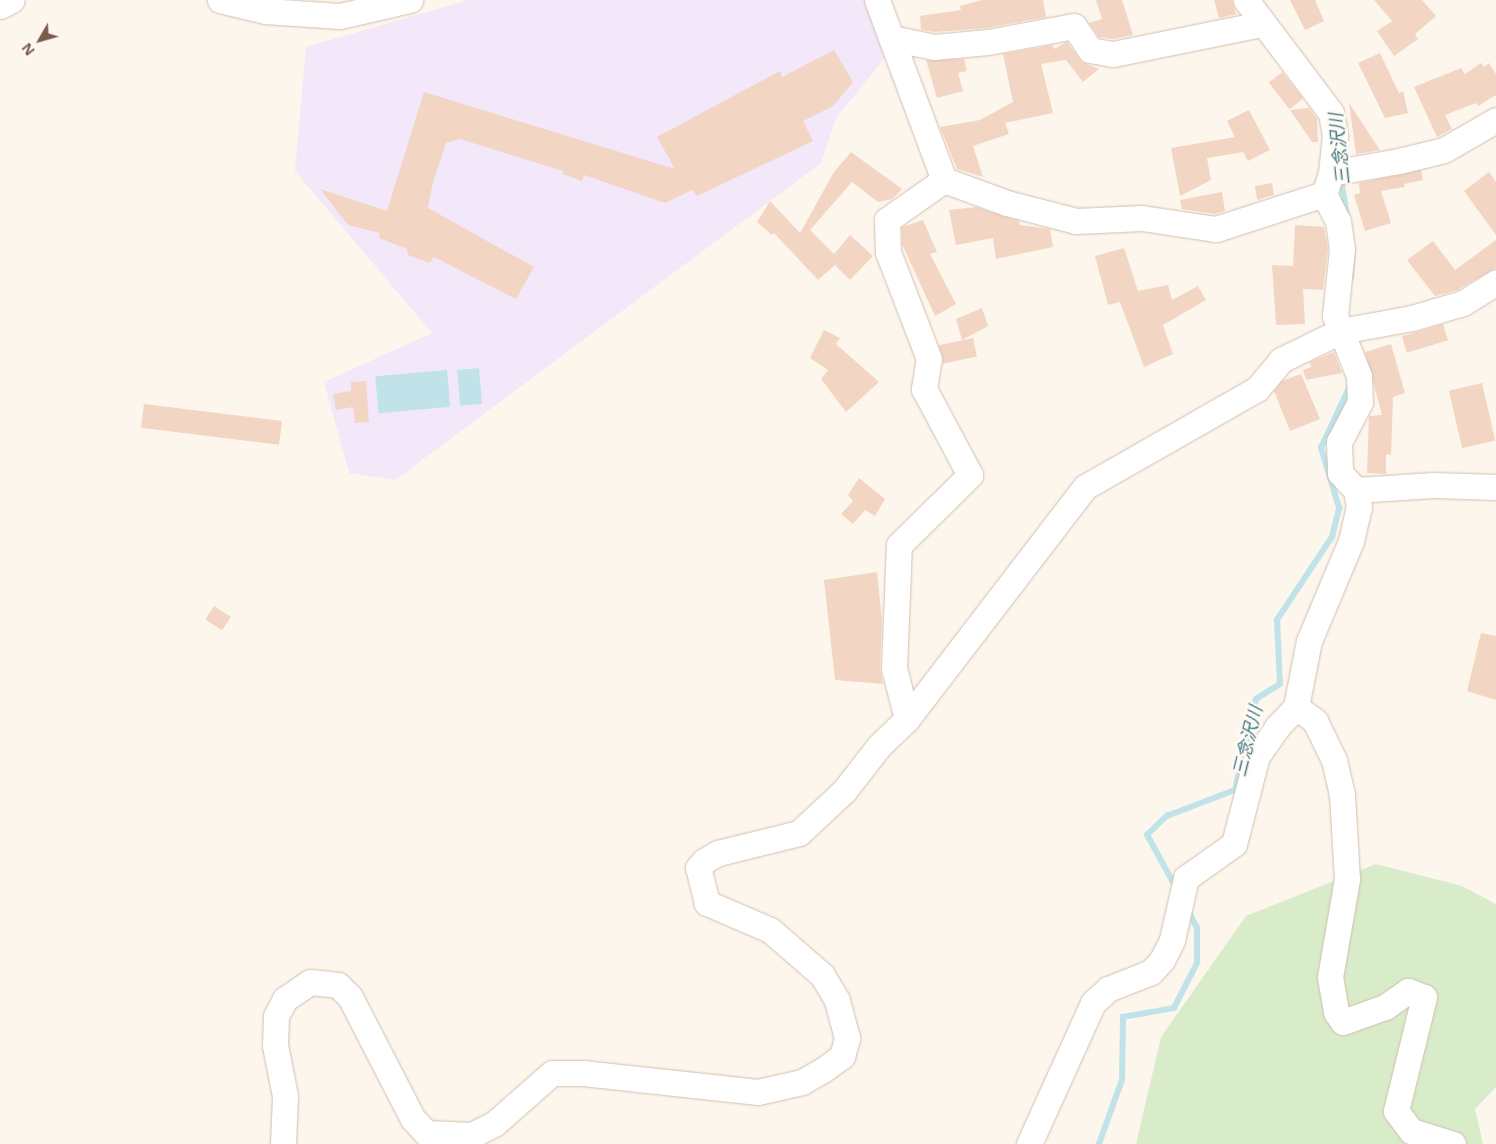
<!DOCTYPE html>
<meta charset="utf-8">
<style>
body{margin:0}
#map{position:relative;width:1496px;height:1144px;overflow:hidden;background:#fdf6ec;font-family:"Open Sans","Noto Sans JP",sans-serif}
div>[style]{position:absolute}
.education>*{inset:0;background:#f3e8fa}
.green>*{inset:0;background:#d8ecc9}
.water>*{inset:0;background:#bfe3e8;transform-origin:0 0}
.stream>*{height:5.5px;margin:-2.75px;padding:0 2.75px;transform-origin:2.75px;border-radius:2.75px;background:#bfe3e8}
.building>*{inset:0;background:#f3d5c3;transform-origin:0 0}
.roads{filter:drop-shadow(0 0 1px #d1beb0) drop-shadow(0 0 1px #d1beb0)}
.minor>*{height:25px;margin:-12.5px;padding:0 12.5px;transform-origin:12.5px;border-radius:12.5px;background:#fff}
span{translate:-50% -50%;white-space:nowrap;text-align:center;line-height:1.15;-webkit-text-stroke:4.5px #fffaf3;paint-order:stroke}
.water-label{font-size:18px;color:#437c86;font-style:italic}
.north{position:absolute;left:15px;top:15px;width:50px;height:50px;-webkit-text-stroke:4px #fffaf3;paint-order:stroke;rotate:232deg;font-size:14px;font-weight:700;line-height:20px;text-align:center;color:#7a5c4d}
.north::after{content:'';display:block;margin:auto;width:18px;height:22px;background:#7a5c4d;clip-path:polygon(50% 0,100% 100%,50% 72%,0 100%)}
</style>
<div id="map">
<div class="education">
<div style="clip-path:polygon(468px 0,869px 0,889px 53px,836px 118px,821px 163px,395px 480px,349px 473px,324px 382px,432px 333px,295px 171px,306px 47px)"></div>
</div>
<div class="green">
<div style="clip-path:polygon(1376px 864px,1462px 886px,1496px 904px,1496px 1087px,1475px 1109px,1483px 1144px,1136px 1144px,1161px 1037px,1246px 916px)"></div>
</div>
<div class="water">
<div style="left:479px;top:368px;width:36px;height:22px;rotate:85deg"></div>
<div style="left:447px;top:370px;width:37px;height:72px;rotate:85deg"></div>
</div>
<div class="stream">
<div style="left:1341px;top:177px;width:42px;rotate:80.3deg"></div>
<div style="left:1351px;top:277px;width:28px;rotate:-86deg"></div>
<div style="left:1176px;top:888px;width:60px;rotate:-118.7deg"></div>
<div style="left:1147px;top:835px;width:28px;rotate:-44deg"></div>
<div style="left:1167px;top:816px;width:73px;rotate:-20.9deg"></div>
<div style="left:1235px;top:790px;width:93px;rotate:-77deg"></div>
<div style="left:1256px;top:699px;width:28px;rotate:-32deg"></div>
<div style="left:1280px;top:684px;width:64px;rotate:-92.7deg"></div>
<div style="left:1277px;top:620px;width:100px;rotate:-56.5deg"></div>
<div style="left:1332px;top:537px;width:30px;rotate:-76deg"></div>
<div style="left:1339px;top:508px;width:63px;rotate:-106.7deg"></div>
<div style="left:1321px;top:448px;width:68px;rotate:-64.9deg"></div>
<div style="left:1099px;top:1144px;width:68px;rotate:-70.2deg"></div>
<div style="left:1122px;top:1080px;width:63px;rotate:-89.1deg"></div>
<div style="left:1123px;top:1017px;width:52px;rotate:-10deg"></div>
<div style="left:1174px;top:1008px;width:51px;rotate:-62.9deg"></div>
<div style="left:1197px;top:963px;width:35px;rotate:-90deg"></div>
<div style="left:1197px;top:928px;width:21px;rotate:-118deg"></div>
</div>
<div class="building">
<div style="clip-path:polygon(982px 0,1043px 0,1046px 17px,986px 28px,935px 32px,921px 30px,920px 16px,961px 10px,960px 6px)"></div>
<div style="clip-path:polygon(1096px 0,1122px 0,1133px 35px,1113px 39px,1099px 37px,1089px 23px,1102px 19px)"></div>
<div style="clip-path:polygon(1214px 0,1232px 0,1236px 14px,1219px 18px)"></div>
<div style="clip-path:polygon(1290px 0,1315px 0,1324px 21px,1305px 30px)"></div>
<div style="clip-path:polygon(1374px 0,1422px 0,1436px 16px,1415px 34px,1418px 39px,1394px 56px,1377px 31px,1392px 21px)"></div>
<div style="clip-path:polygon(1067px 42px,1082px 62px,1099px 69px,1083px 82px,1066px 60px,1041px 64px,1053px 113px,1005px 123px,1009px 134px,973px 146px,983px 177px,957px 169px,940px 127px,980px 120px,1013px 102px,1003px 54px,1053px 45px,1054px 49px)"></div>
<div style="clip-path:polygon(834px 50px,853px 82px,833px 106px,803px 121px,813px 141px,697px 196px,692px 190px,665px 203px,584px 175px,582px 181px,563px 174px,563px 171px,460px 139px,446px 143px,433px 182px,428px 208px,534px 267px,516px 299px,434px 257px,430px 263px,408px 255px,407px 249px,379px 238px,380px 233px,348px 225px,320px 189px,387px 211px,424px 92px,675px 169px,657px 137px,780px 71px,782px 77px)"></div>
<div style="clip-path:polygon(1380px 53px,1399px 93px,1403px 91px,1408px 113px,1385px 118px,1358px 63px)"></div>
<div style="clip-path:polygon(964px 59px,967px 71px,958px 73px,963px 91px,937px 98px,926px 60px)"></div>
<div style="clip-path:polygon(1481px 63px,1484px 67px,1489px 63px,1496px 74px,1496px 95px,1478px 106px,1476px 103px,1445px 115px,1452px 129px,1437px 137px,1414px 87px,1461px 68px,1465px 74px)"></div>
<div style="left:1282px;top:72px;width:34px;height:17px;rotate:52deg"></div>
<div style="clip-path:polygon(1349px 103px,1380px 150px,1356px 154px)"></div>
<div style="clip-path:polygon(1309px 108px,1317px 119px,1318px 142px,1312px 142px,1290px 110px)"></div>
<div style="clip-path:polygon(1249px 110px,1270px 150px,1248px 161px,1243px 152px,1207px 158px,1211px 180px,1180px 196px,1171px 148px,1235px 137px,1227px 121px)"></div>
<div style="clip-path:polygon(851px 152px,902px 189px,892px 199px,878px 202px,852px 182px,810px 230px,834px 254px,850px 235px,873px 256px,850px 280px,835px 265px,818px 280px,774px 233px,772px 235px,757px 222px,770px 201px,800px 233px,834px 172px)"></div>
<div style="clip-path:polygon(1421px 170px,1423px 180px,1404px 184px,1405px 187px,1381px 191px,1391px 223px,1365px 231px,1354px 195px,1360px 193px,1359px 183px)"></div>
<div style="clip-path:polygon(1489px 172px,1496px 182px,1496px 235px,1464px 191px)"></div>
<div style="clip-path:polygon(1272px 183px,1274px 195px,1257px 200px,1255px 186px)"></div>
<div style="clip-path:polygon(1222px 192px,1225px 211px,1215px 214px,1182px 209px,1180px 200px)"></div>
<div style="clip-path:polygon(976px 207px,1019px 221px,1020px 225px,1050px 229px,1053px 247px,996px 259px,993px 238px,956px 245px,949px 210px)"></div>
<div style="clip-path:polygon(923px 220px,937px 252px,930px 254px,956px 304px,935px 316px,902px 244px,902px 227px)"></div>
<div style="clip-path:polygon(1295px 225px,1324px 227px,1328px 249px,1323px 290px,1303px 289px,1305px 324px,1276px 325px,1272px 265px,1293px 266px)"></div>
<div style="clip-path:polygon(1496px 240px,1496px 268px,1457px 290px,1435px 296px,1407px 260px,1433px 241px,1455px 270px)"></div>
<div style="clip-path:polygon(1124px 248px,1138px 291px,1168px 285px,1172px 300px,1198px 286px,1206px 300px,1163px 325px,1173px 354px,1144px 367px,1120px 302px,1108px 305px,1095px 256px)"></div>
<div style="clip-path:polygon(982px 308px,988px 326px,962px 340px,956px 319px)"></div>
<div style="left:1443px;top:324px;width:17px;height:43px;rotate:73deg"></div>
<div style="clip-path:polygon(824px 330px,840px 338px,836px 344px,879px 382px,846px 412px,821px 379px,828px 370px,810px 358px)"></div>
<div style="left:973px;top:338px;width:19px;height:35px;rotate:78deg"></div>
<div style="clip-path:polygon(1391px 344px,1405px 393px,1393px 397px,1391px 455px,1386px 454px,1386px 474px,1367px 473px,1369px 416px,1382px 415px,1365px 352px)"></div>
<div style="clip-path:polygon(1334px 352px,1342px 373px,1306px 380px,1303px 370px,1311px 367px,1310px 362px)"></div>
<div style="clip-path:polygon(1301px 374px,1320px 419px,1290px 431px,1274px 391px,1282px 381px)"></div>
<div style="clip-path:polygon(366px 381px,369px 422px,355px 423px,353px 407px,336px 410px,333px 394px,351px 391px,351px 382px)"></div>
<div style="left:1482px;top:383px;width:59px;height:34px;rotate:77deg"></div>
<div style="left:144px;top:404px;width:139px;height:24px;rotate:7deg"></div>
<div style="clip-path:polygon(859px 478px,885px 499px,875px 516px,865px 510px,853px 524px,841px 514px,853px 501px,848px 495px)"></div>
<div style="clip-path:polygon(877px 572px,882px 620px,880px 668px,883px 684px,835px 680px,824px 580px)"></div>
<div style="left:214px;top:606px;width:20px;height:16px;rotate:33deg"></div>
<div style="clip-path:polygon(1481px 633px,1496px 636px,1496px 700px,1467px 691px)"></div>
</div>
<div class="roads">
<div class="minor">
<div style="left:220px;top:0;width:46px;rotate:13.7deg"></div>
<div style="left:265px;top:11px;width:75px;rotate:3.8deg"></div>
<div style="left:340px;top:16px;width:72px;rotate:-12.9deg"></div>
<div style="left:877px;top:0;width:192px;rotate:69.6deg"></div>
<div style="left:944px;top:180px;width:67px;rotate:20.1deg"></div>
<div style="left:1007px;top:203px;width:71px;rotate:14.6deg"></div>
<div style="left:1076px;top:221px;width:66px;rotate:-2.6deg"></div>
<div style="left:1142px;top:218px;width:75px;rotate:8.5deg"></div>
<div style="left:1216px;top:229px;width:114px;rotate:-18deg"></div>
<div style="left:1246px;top:0;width:141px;rotate:53deg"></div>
<div style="left:1331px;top:113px;width:22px;rotate:80deg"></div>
<div style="left:1335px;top:135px;width:38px;rotate:96deg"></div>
<div style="left:1331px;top:173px;width:22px;rotate:108deg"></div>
<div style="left:1324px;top:194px;width:30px;rotate:63deg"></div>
<div style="left:1338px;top:221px;width:28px;rotate:82deg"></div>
<div style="left:1342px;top:249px;width:67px;rotate:96deg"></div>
<div style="left:1335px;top:316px;width:65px;rotate:68.2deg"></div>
<div style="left:1359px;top:376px;width:26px;rotate:88deg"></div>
<div style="left:1360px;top:402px;width:45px;rotate:117.7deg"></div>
<div style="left:1339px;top:442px;width:31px;rotate:88deg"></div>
<div style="left:1340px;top:473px;width:23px;rotate:47deg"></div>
<div style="left:0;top:6px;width:13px;rotate:-27deg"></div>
<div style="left:891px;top:38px;width:44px;rotate:11.8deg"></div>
<div style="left:934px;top:47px;width:54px;rotate:-5.3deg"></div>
<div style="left:988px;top:42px;width:87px;rotate:-10.5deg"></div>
<div style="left:1074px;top:26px;width:29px;rotate:56deg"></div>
<div style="left:1090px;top:50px;width:23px;rotate:10deg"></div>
<div style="left:1113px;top:54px;width:151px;rotate:-11.5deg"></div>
<div style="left:1331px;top:173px;width:69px;rotate:-10deg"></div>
<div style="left:1399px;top:161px;width:46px;rotate:-13.7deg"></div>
<div style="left:1444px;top:150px;width:60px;rotate:-30deg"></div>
<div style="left:1296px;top:707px;width:24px;rotate:36deg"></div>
<div style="left:1315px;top:721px;width:43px;rotate:64deg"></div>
<div style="left:1334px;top:760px;width:36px;rotate:77deg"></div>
<div style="left:1342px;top:795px;width:84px;rotate:86.6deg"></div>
<div style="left:1347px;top:879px;width:99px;rotate:99.8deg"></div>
<div style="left:1330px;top:977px;width:36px;rotate:80deg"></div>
<div style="left:1336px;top:1012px;width:12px;rotate:55deg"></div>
<div style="left:1343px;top:1022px;width:45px;rotate:-19.7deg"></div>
<div style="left:1385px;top:1007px;width:28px;rotate:-35deg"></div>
<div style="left:1408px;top:991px;width:17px;rotate:21deg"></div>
<div style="left:1424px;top:997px;width:117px;rotate:103.8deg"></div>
<div style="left:1396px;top:1111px;width:25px;rotate:53deg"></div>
<div style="left:1411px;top:1131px;width:44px;rotate:17.2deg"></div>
<div style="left:907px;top:719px;width:53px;rotate:-104.3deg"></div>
<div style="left:894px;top:668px;width:123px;rotate:-87.7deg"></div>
<div style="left:899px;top:545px;width:100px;rotate:-44.6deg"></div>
<div style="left:970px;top:475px;width:98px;rotate:-118.1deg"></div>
<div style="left:924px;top:389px;width:30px;rotate:-81deg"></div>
<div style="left:929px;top:359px;width:115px;rotate:-111deg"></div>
<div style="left:888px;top:252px;width:32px;rotate:-92deg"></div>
<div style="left:887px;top:220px;width:70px;rotate:-35.1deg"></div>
<div style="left:283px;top:1144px;width:48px;rotate:-87.6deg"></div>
<div style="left:285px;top:1096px;width:52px;rotate:-101.1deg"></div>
<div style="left:275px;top:1045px;width:29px;rotate:-88deg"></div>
<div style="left:276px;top:1016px;width:19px;rotate:-62deg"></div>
<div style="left:285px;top:999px;width:30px;rotate:-34deg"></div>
<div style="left:310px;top:982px;width:28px;rotate:6deg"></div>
<div style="left:338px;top:985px;width:17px;rotate:45deg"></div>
<div style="left:350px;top:997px;width:137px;rotate:62.7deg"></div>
<div style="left:413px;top:1119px;width:19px;rotate:47deg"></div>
<div style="left:426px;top:1133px;width:46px;rotate:2.5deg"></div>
<div style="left:472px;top:1135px;width:25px;rotate:-27deg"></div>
<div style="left:494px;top:1124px;width:77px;rotate:-41.3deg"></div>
<div style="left:552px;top:1073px;width:31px"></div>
<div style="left:583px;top:1073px;width:176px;rotate:6.2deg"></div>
<div style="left:758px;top:1092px;width:45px;rotate:-12.8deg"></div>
<div style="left:802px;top:1082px;width:24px;rotate:-30deg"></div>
<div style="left:823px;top:1070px;width:24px;rotate:-36deg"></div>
<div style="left:842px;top:1056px;width:19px;rotate:-74deg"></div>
<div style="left:847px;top:1038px;width:39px;rotate:-105deg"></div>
<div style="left:837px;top:1000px;width:29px;rotate:-121deg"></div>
<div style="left:822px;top:975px;width:69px;rotate:-139.1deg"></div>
<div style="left:770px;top:930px;width:69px;rotate:-156.8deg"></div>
<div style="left:707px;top:903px;width:36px;rotate:-104deg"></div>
<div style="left:698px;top:868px;width:9px;rotate:-49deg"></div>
<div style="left:704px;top:861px;width:16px;rotate:-30deg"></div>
<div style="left:718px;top:853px;width:83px;rotate:-13.9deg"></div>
<div style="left:799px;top:833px;width:62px;rotate:-43deg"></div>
<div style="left:844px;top:791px;width:57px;rotate:-52.1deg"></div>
<div style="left:879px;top:746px;width:39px;rotate:-44deg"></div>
<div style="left:907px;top:719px;width:292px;rotate:-52.5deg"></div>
<div style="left:1085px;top:487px;width:198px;rotate:-29.7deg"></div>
<div style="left:1257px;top:389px;width:38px;rotate:-50deg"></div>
<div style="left:1281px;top:360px;width:67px;rotate:-25.8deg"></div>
<div style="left:1341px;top:331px;width:72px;rotate:-10.4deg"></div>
<div style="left:1412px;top:318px;width:53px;rotate:-16.4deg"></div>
<div style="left:1463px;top:303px;width:39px;rotate:-32deg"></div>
<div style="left:1029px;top:1144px;width:155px;rotate:-65.6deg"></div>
<div style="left:1093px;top:1003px;width:21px;rotate:-43deg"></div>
<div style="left:1108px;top:989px;width:46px;rotate:-21.6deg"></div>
<div style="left:1151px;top:972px;width:16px;rotate:-47deg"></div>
<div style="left:1162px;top:960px;width:22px;rotate:-63deg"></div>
<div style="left:1172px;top:940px;width:64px;rotate:-77.3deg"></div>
<div style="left:1186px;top:878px;width:59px;rotate:-35.3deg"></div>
<div style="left:1234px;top:844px;width:91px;rotate:-75.4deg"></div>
<div style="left:1257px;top:756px;width:35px;rotate:-55deg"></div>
<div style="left:1277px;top:727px;width:28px;rotate:-46deg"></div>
<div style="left:1296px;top:707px;width:67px;rotate:-78.9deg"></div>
<div style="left:1309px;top:641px;width:108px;rotate:-67.2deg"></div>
<div style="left:1351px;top:541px;width:35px;rotate:-77deg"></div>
<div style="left:1359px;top:507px;width:17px;rotate:-100deg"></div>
<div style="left:1356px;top:490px;width:77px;rotate:-3.7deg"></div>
<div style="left:1433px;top:485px;width:63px;rotate:1.8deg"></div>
</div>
</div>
<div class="water-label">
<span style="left:1339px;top:149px;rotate:-96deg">三念沢川</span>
<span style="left:1247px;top:741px;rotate:-76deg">三念沢川</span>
</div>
<div class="north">N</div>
</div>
